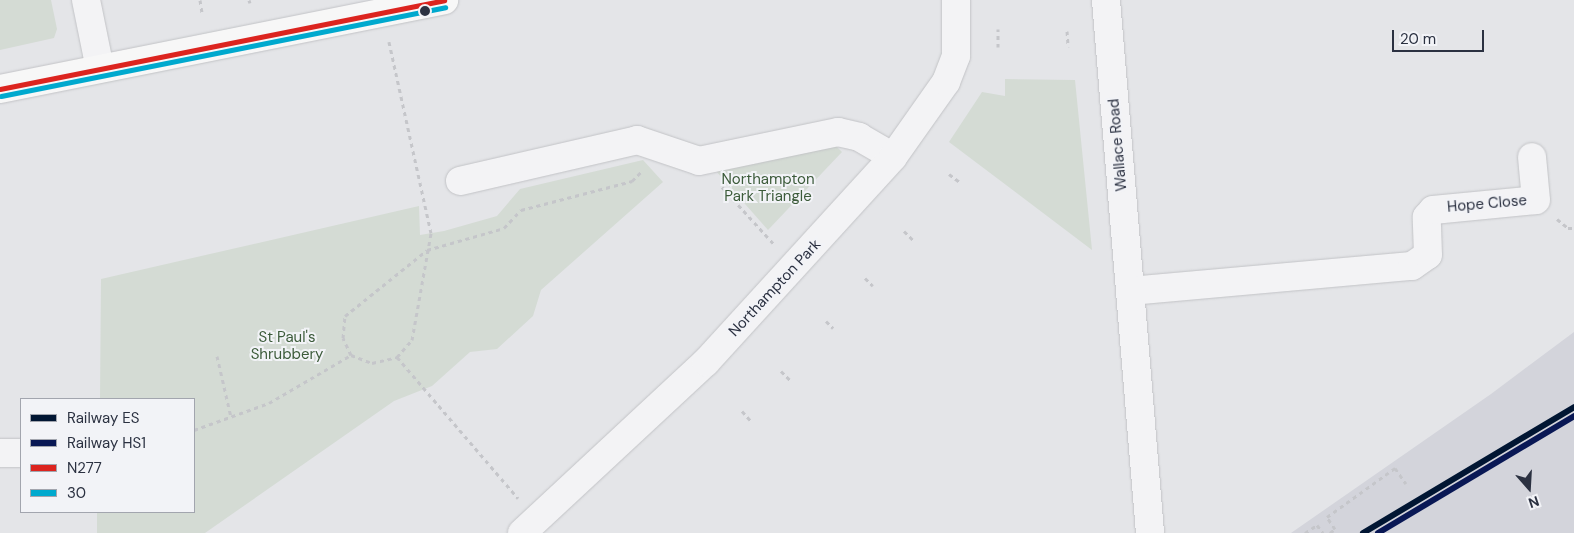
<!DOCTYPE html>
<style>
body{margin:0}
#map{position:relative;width:1574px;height:533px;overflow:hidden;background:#e4e5e8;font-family:"DM Sans",sans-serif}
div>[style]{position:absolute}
.built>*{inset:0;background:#d3d4db}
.green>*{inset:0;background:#d4dbd4}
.path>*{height:3px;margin-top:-1.5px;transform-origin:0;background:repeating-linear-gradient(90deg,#c5c6ca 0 4px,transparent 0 8px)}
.roads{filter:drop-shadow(0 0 1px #c2c3c6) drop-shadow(0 0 1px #c2c3c6)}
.minor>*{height:28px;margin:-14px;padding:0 14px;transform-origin:14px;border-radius:14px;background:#f3f3f5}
.major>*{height:28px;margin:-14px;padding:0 14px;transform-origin:14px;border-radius:14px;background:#f7f7f7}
.bus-1>*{height:5px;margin:-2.5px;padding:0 2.5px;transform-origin:2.5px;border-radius:2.5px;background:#dc241f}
.bus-2>*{height:5px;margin:-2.5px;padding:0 2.5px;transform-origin:2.5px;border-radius:2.5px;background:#00a9ce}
.rail-1>*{height:6px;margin:-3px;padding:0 3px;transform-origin:3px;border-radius:3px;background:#011633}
.rail-2>*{height:6px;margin:-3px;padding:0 3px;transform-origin:3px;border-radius:3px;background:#091855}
.dots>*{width:14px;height:14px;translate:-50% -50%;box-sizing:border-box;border:2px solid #f2f3f7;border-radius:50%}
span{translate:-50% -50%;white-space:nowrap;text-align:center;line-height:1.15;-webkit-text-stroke:4px #f2f3f7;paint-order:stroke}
.street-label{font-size:15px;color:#2b3141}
.park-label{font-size:15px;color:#3c5b3a}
.legend{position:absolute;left:20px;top:398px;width:175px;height:115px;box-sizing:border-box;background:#f2f3f7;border:1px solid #a2a5ae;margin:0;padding:6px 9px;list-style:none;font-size:15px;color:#2b3141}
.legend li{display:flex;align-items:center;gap:10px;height:25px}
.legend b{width:25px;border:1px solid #a2a5ae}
.north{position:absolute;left:1504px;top:463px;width:50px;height:50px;-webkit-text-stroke:4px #f2f3f7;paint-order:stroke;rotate:161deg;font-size:14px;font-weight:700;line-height:20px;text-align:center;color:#2b3141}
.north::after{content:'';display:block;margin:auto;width:18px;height:22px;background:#2b3141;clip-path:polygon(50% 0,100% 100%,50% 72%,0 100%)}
.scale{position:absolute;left:1392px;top:30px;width:92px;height:22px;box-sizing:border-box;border:2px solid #2b3141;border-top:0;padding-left:6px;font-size:15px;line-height:18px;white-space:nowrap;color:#2b3141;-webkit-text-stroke:4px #f2f3f7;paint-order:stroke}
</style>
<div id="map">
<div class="built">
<div style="clip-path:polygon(1574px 332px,1574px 533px,1291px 533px,1491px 394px)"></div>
</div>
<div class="green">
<div style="clip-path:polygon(0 0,51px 0,57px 29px,54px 38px,0 50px)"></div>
<div style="clip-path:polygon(1005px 79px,1075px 80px,1092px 250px,949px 142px,982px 92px,1005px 96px)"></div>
<div style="clip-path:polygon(836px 146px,842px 152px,768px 230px,716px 171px)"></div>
<div style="clip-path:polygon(643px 160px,663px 182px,541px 290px,533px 316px,497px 349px,470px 352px,432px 386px,394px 401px,205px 533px,97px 533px,97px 512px,194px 512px,194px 399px,100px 399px,101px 279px,419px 206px,420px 235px,444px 231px,497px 216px,520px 189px)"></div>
</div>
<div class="path">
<div style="left:200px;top:0;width:13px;rotate:81deg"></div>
<div style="left:249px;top:0;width:3px;rotate:72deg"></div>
<div style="left:1067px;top:31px;width:16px;rotate:86deg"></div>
<div style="left:998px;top:47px;width:18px;rotate:-90deg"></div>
<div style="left:949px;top:174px;width:15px;rotate:37deg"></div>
<div style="left:722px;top:187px;width:76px;rotate:47.7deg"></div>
<div style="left:1557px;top:219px;width:14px;rotate:39deg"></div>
<div style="left:1568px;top:228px;width:6px"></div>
<div style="left:904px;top:231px;width:16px;rotate:45deg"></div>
<div style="left:865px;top:278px;width:11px;rotate:45deg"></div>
<div style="left:826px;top:321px;width:10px;rotate:45deg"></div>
<div style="left:351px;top:355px;width:19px;rotate:-115deg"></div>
<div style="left:343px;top:338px;width:22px;rotate:-85deg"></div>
<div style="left:345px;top:316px;width:105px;rotate:-38.8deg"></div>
<div style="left:427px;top:250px;width:80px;rotate:-15.9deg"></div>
<div style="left:504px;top:228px;width:25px;rotate:-47deg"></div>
<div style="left:521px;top:210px;width:115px;rotate:-14.6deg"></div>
<div style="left:632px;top:181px;width:13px;rotate:-45deg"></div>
<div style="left:217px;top:356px;width:63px;rotate:77.1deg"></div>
<div style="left:397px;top:357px;width:186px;rotate:49.4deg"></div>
<div style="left:781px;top:371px;width:14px;rotate:45deg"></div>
<div style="left:742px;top:411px;width:15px;rotate:48deg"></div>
<div style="left:194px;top:430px;width:80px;rotate:-19.8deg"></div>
<div style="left:269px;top:403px;width:95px;rotate:-30.3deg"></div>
<div style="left:351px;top:355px;width:22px;rotate:21deg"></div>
<div style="left:372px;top:363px;width:26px;rotate:-13deg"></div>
<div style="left:397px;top:357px;width:23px;rotate:-49deg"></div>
<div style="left:412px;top:340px;width:109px;rotate:-79.9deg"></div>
<div style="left:431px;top:233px;width:196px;rotate:-102.4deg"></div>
<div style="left:1305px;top:533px;width:14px;rotate:-34deg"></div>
<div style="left:1317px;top:525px;width:10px;rotate:53deg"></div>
<div style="left:1330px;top:533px;width:6px;rotate:-39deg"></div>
<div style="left:1335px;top:529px;width:14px;rotate:-124deg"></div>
<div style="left:1327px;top:517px;width:84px;rotate:-35.8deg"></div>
<div style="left:1395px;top:468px;width:19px;rotate:55deg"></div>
</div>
<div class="roads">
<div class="minor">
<div style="left:86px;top:0;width:70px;rotate:78.5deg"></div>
<div style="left:1106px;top:0;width:535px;rotate:85.28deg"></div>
<div style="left:460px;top:181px;width:182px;rotate:-13deg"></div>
<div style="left:637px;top:140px;width:65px;rotate:18.7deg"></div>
<div style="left:699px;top:161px;width:142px;rotate:-11.8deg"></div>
<div style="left:838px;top:132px;width:22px;rotate:13deg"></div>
<div style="left:859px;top:137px;width:39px;rotate:30deg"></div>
<div style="left:1130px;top:291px;width:283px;rotate:-5.1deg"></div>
<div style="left:1412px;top:266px;width:19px;rotate:-35deg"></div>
<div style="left:1428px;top:255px;width:38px;rotate:-92deg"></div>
<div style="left:1427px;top:217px;width:9px;rotate:-49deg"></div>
<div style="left:1433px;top:210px;width:103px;rotate:-5.5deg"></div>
<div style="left:1536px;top:200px;width:43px;rotate:-95.3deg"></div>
<div style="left:0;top:453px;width:21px"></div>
<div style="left:522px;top:533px;width:251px;rotate:-42.9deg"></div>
<div style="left:706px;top:362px;width:277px;rotate:-47.6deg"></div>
<div style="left:893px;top:157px;width:92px;rotate:-54.8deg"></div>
<div style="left:946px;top:82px;width:28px;rotate:-69deg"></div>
<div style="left:956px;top:56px;width:56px;rotate:-90deg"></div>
</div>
<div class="major">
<div style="left:0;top:89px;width:453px;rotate:-11.3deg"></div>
</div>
</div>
<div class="bus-1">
<div style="left:0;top:89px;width:453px;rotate:-11.3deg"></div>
</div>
<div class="bus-2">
<div style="left:1px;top:96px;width:453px;rotate:-11.3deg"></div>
</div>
<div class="rail-1">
<div style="left:1363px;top:533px;width:246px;rotate:-30.8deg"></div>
</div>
<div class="rail-2">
<div style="left:1378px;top:533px;width:228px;rotate:-30.8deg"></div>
</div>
<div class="dots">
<div style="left:425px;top:11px;background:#2b3141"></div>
</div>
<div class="street-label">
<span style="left:1118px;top:145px;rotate:-95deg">Wallace Road</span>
<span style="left:1487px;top:204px;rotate:-5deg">Hope Close</span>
<span style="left:775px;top:288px;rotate:-47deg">Northampton Park</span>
</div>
<div class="park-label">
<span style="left:768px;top:188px">Northampton<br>Park Triangle</span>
<span style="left:287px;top:346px">St Paul's<br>Shrubbery</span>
</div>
<ul class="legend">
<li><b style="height:6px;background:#011633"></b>Railway ES</li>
<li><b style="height:6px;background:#091855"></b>Railway HS1</li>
<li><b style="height:6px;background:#dc241f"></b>N277</li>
<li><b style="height:6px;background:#00a9ce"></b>30</li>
</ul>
<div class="north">N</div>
<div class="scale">20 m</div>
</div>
